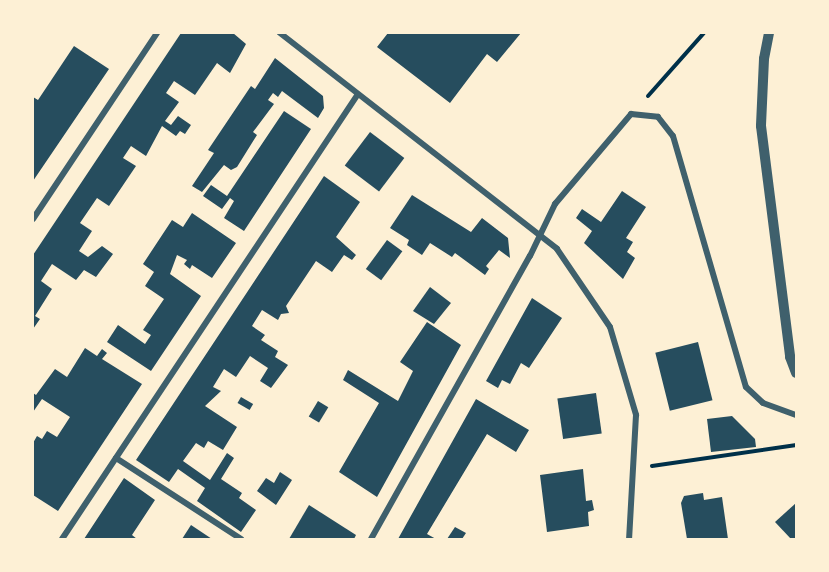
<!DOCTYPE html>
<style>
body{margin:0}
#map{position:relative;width:829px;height:572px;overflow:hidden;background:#fdf0d5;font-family:Signika,sans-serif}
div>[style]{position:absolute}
.building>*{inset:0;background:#264d5e;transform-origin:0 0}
.path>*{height:4px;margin:-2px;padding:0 2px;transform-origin:2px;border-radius:2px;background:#003049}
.minor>*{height:6px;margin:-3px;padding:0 3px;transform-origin:3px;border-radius:3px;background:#3f606c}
.tertiary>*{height:10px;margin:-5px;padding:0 5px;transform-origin:5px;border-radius:5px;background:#3f606c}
span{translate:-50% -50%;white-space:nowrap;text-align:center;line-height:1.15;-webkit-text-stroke:5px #fdf0d5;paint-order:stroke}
.frame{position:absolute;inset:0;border:34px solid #fdf0d5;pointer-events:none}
</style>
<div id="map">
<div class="building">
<div style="clip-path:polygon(181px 33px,233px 33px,246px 44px,230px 73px,217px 63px,195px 95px,174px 81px,166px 93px,179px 102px,165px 121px,171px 125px,178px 116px,191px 125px,185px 134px,180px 131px,176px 136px,162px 126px,146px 156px,131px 146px,123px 158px,136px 166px,109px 206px,97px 198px,80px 223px,92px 231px,79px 251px,88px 257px,102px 246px,113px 254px,96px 277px,84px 270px,76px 280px,52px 264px,41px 281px,52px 289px,35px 316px,40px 319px,33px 329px,33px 255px)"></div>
<div style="clip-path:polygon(388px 33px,521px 33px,497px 62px,487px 54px,450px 103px,377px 47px)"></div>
<div style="clip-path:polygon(74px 46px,109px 69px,33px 181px,33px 97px,38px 100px)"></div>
<div style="clip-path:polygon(275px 58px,323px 96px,324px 108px,318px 118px,282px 91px,278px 97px,273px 93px,268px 100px,274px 104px,253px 132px,257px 135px,237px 167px,231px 170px,224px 165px,202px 192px,192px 186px,214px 153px,208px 150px,251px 86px,255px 89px)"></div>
<div style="clip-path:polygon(284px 111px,311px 129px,244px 231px,224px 218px,234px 201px,230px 198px,222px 209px,203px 196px,211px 185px,227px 196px)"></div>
<div style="left:370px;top:132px;width:43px;height:42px;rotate:37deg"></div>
<div style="clip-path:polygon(324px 176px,360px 202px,336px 237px,356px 255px,352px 260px,344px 255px,332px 272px,316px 261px,286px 306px,289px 313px,281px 314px,278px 320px,262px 310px,252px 326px,265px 335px,261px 340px,278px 351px,275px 357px,288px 365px,271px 388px,260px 381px,268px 368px,250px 356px,236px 377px,224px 369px,213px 387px,221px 391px,205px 406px,237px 427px,223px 450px,208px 441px,204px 448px,196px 443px,183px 461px,210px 480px,227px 453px,234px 458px,221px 479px,242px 493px,239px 498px,256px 510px,241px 532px,197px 501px,205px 488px,178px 469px,169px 482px,136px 460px)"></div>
<div style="clip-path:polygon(622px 191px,646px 207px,626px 238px,633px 242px,627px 252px,635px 258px,623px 279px,584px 243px,592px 231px,576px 218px,582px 209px,601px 222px)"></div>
<div style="clip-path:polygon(412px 195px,471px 232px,482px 218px,508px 238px,510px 258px,499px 250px,486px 266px,489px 269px,485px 275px,455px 253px,452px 257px,430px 243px,422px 255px,407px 245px,409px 240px,390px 228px)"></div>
<div style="clip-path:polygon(192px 213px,236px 243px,212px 278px,192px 265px,190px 269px,184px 264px,187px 260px,177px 255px,170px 274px,201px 296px,151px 371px,107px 342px,118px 325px,145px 344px,151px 335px,143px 330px,164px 299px,145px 286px,154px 272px,143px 264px,172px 220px,183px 227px)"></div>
<div style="left:387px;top:240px;width:19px;height:36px;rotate:36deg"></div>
<div style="clip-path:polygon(430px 287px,451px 303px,434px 324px,413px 311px)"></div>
<div style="clip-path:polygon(532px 298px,562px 318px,529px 368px,521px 363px,510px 384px,502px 380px,498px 388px,486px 381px)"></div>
<div style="clip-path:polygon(427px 322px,461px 345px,377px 497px,339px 472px,379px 403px,343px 380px,348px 370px,398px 401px,413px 371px,400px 362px)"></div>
<div style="left:698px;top:342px;width:60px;height:44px;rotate:76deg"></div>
<div style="clip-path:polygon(85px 348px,97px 356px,102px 349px,107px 353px,102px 359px,142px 384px,58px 511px,33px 495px,33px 443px,37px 436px,42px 439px,47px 431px,57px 437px,70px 417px,42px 399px,33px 412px,33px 393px,36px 395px,55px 369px,67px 377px)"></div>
<div style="left:596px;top:393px;width:41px;height:39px;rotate:82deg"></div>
<div style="left:241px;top:397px;width:14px;height:7px;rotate:30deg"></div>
<div style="clip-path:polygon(476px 399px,529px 430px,516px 452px,487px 434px,427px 534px,436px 539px,398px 539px)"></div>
<div style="left:318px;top:401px;width:12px;height:18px;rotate:31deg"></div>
<div style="clip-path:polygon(732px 416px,755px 439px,756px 447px,711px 452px,707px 419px)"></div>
<div style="clip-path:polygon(583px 469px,586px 501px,592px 500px,594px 510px,588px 512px,589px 526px,547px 532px,540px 475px)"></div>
<div style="clip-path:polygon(280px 472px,292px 480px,276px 505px,257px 491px,266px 478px,274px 483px)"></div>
<div style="clip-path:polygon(124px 478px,155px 500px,132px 535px,137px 539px,84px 539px)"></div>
<div style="clip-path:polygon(703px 493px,704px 500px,722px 497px,728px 539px,687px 539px,681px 503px,684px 496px)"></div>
<div style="clip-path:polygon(796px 503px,796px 539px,791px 539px,775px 522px)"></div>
<div style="clip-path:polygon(309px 505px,356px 535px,354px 539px,289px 539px)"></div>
<div style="clip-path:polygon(191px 525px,212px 539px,182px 539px)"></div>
<div style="clip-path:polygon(455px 527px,466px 533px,462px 539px,447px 539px)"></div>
</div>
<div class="path">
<div style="left:648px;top:96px;width:84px;rotate:-48.4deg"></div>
<div style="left:652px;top:466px;width:146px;rotate:-8.3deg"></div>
</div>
<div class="minor">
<div style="left:280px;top:33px;width:351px;rotate:37.9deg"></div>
<div style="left:557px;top:249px;width:94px;rotate:55.8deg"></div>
<div style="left:610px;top:327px;width:92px;rotate:73.5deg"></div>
<div style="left:636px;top:415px;width:124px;rotate:93.2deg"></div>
<div style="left:33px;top:219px;width:224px;rotate:-56.3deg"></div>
<div style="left:116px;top:458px;width:149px;rotate:32.9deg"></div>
<div style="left:62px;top:539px;width:534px;rotate:-56.37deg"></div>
<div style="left:371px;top:539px;width:325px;rotate:-60.7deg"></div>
<div style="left:530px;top:256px;width:58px;rotate:-64.3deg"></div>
<div style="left:555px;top:204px;width:118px;rotate:-49.8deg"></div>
<div style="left:631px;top:114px;width:27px;rotate:6deg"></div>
<div style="left:658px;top:117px;width:24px;rotate:52deg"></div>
<div style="left:673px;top:136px;width:261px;rotate:73.8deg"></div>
<div style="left:746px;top:387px;width:23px;rotate:43deg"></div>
<div style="left:763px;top:403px;width:35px;rotate:20deg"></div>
</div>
<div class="tertiary">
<div style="left:769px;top:33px;width:26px;rotate:101deg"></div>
<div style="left:764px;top:59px;width:67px;rotate:92.6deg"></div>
<div style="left:761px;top:126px;width:233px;rotate:82.8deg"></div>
<div style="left:790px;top:357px;width:17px;rotate:69deg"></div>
</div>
<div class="frame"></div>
</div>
